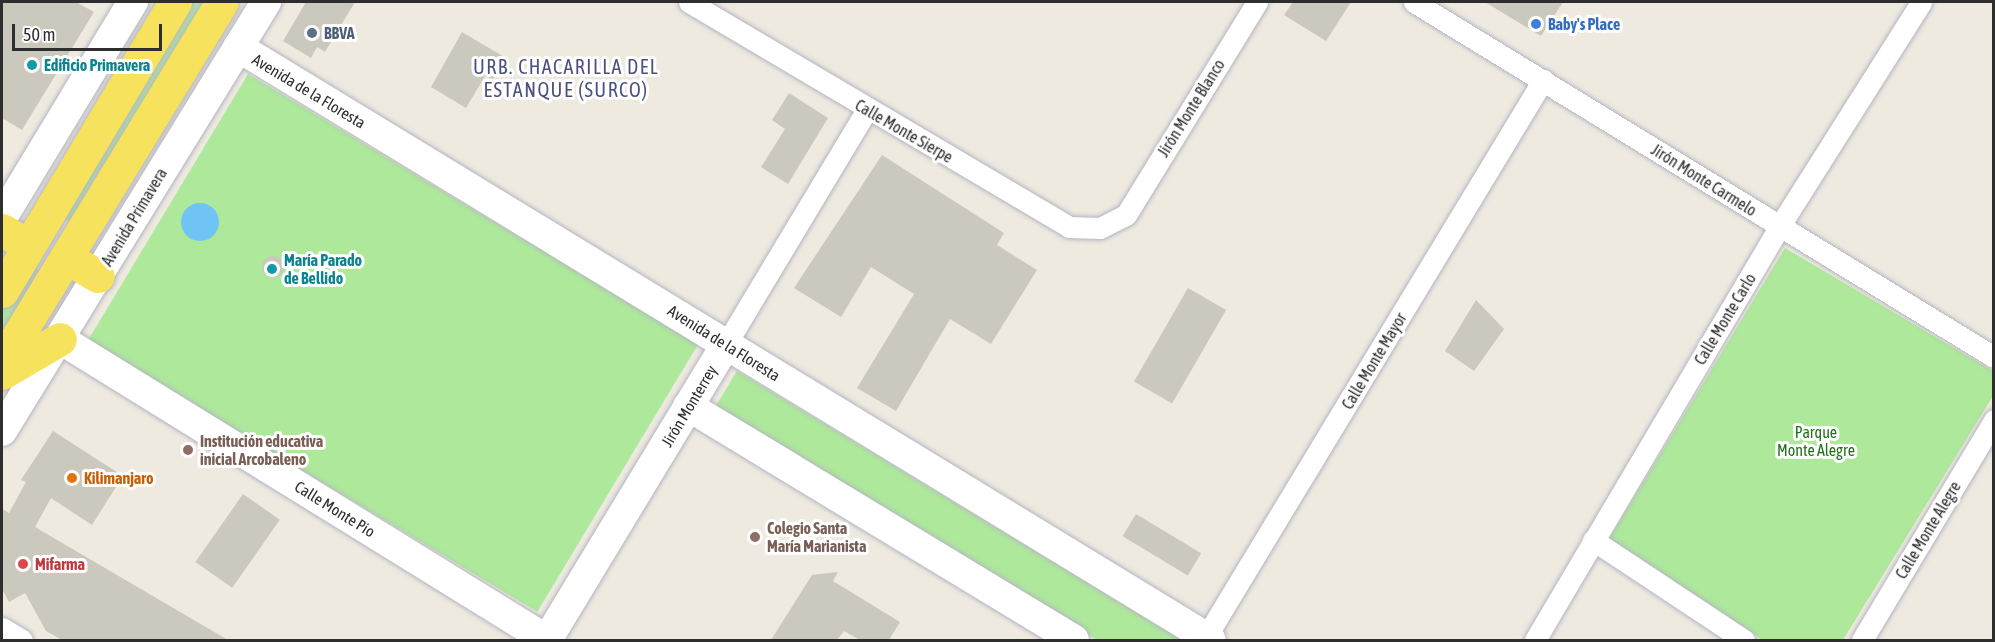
<!DOCTYPE html>
<meta charset="utf-8">
<style>
body{margin:0}
#map{position:relative;width:1995px;height:642px;overflow:hidden;background:#efeae0;font-family:"Asap Condensed",sans-serif}
div>[style]{position:absolute}
.green>*{inset:0;background:#aee89b;transform-origin:0 0}
.water>*{inset:0;background:#70c4f5}
.round{border-radius:50%}
.building>*{inset:0;background:#cbc8be;transform-origin:0 0}
.roads{filter:drop-shadow(0 0 2px #b4b5c1) drop-shadow(0 0 2px #b4b5c1)}
.street>*{height:21px;margin:-10.5px;padding:0 10.5px;transform-origin:10.5px;border-radius:10.5px;background:#fff}
.secondary>*{height:30px;margin:-15px;padding:0 15px;transform-origin:15px;border-radius:15px;background:#fff}
.primary>*{height:33px;margin:-16.5px;padding:0 16.5px;transform-origin:16.5px;border-radius:16.5px;background:#f7e25d}
.dots>*{width:16px;height:16px;translate:-50% -50%;box-sizing:border-box;border:3px solid #fff;border-radius:50%}
span{translate:-50% -50%;white-space:nowrap;text-align:center;line-height:1.15;-webkit-text-stroke:6px #fff;paint-order:stroke}
.shop-label{font-size:16px;color:#366cbe;font-weight:700}
.left{translate:0 -50%;text-align:left}
.service-label{font-size:16px;color:#4e5e75;font-weight:700}
.culture-label{font-size:16px;color:#0d838f;font-weight:700}
.street-label{font-size:16px;color:#2e2e2e}
.park-label{font-size:16px;color:#227118}
.education-label{font-size:16px;color:#785e54;font-weight:700}
.food-label{font-size:16px;color:#c56008;font-weight:700}
.health-label{font-size:16px;color:#be3a42;font-weight:700}
.quarter-label{font-size:20px;color:#4b4f81;letter-spacing:1.5px}
.frame{position:absolute;inset:0;border:3px solid #2e2e2e;pointer-events:none}
.scale{position:absolute;left:12px;top:24px;width:150px;height:27px;box-sizing:border-box;border:3px solid #2e2e2e;border-top:0;padding-left:8px;font-size:18px;line-height:21px;white-space:nowrap;color:#2e2e2e;-webkit-text-stroke:4px #fff;paint-order:stroke}
</style>
<div id="map">
<div class="green">
<div style="clip-path:polygon(187px 2px,207px 2px,72px 224px,60px 215px)"></div>
<div style="left:248px;top:74px;width:525px;height:312px;rotate:31deg"></div>
<div style="clip-path:polygon(1785px 248px,1993px 371px,1993px 396px,1843px 640px,1762px 640px,1609px 539px)"></div>
<div style="clip-path:polygon(36px 267px,40px 274px,2px 338px,2px 310px,26px 269px)"></div>
<div style="clip-path:polygon(737px 371px,1182px 640px,1097px 640px,714px 409px)"></div>
</div>
<div class="water">
<div class="round" style="left:181px;top:203px;width:38px;height:38px"></div>
</div>
<div class="building">
<div style="clip-path:polygon(2px 2px,76px 2px,94px 12px,22px 130px,2px 118px)"></div>
<div style="clip-path:polygon(306px 2px,355px 2px,325px 52px,317px 47px,311px 58px,283px 41px)"></div>
<div style="clip-path:polygon(1293px 2px,1351px 2px,1326px 41px,1284px 15px)"></div>
<div style="clip-path:polygon(1485px 2px,1563px 2px,1541px 36px)"></div>
<div style="clip-path:polygon(462px 32px,506px 58px,493px 79px,485px 76px,466px 108px,431px 87px)"></div>
<div style="clip-path:polygon(789px 93px,828px 118px,788px 184px,761px 167px,785px 129px,772px 120px)"></div>
<div style="clip-path:polygon(882px 155px,1004px 233px,997px 245px,1037px 270px,991px 344px,950px 319px,896px 411px,857px 388px,914px 294px,871px 267px,841px 317px,794px 288px)"></div>
<div class="round" style="left:262px;top:256px;width:22px;height:22px"></div>
<div style="left:1188px;top:288px;width:44px;height:108px;rotate:30deg"></div>
<div style="clip-path:polygon(1476px 300px,1504px 329px,1474px 371px,1445px 351px)"></div>
<div style="clip-path:polygon(53px 431px,123px 476px,92px 525px,51px 498px,35px 527px,228px 640px,62px 640px,46px 631px,25px 593px,9px 602px,2px 589px,2px 509px,9px 513px,26px 482px,21px 480px)"></div>
<div style="left:243px;top:494px;width:45px;height:83px;rotate:35deg"></div>
<div style="left:1136px;top:514px;width:76px;height:26px;rotate:31deg"></div>
<div style="clip-path:polygon(838px 572px,833px 581px,900px 622px,889px 640px,860px 640px,844px 631px,837px 640px,771px 640px,812px 575px)"></div>
</div>
<div class="roads">
<div class="street">
<div style="left:689px;top:2px;width:442px;rotate:30.6deg"></div>
<div style="left:1069px;top:227px;width:31px;rotate:2deg"></div>
<div style="left:1100px;top:228px;width:29px;rotate:-27deg"></div>
<div style="left:1126px;top:215px;width:250px;rotate:-58.4deg"></div>
<div style="left:1414px;top:2px;width:680px;rotate:31.47deg"></div>
<div style="left:726px;top:344px;width:274px;rotate:-59deg"></div>
<div style="left:1593px;top:540px;width:181px;rotate:33.5deg"></div>
<div style="left:2px;top:628px;width:23px;rotate:31deg"></div>
<div style="left:1204px;top:640px;width:655px;rotate:-58.81deg"></div>
<div style="left:1535px;top:640px;width:480px;rotate:-59.4deg"></div>
<div style="left:1779px;top:227px;width:266px;rotate:-57.7deg"></div>
<div style="left:1862px;top:640px;width:257px;rotate:-59deg"></div>
</div>
<div class="secondary">
<div style="left:238px;top:47px;width:1139px;rotate:31.36deg"></div>
<div style="left:2px;top:218px;width:253px;rotate:-58.8deg"></div>
<div style="left:60px;top:339px;width:573px;rotate:31.72deg"></div>
<div style="left:688px;top:406px;width:451px;rotate:31.2deg"></div>
<div style="left:2px;top:431px;width:504px;rotate:-58.39deg"></div>
<div style="left:547px;top:640px;width:346px;rotate:-58.8deg"></div>
</div>
<div class="primary">
<div style="left:2px;top:230px;width:30px;rotate:30deg"></div>
<div style="left:66px;top:257px;width:37px;rotate:31deg"></div>
<div style="left:2px;top:291px;width:337px;rotate:-59.1deg"></div>
<div style="left:2px;top:362px;width:422px;rotate:-58.6deg"></div>
<div style="left:2px;top:373px;width:67px;rotate:-30.4deg"></div>
</div>
</div>
<div class="dots">
<div style="left:1536px;top:24px;background:#3f7fe0"></div>
<div style="left:312px;top:33px;background:#5c6f8a"></div>
<div style="left:32px;top:65px;background:#0f9aa8"></div>
<div style="left:272px;top:269px;background:#0f9aa8"></div>
<div style="left:188px;top:450px;background:#8d6e63"></div>
<div style="left:72px;top:478px;background:#e8710a"></div>
<div style="left:755px;top:537px;background:#8d6e63"></div>
<div style="left:23px;top:564px;background:#e0444e"></div>
</div>
<div class="shop-label">
<span class="left" style="left:1548px;top:24px">Baby's Place</span>
</div>
<div class="service-label">
<span class="left" style="left:324px;top:33px">BBVA</span>
</div>
<div class="culture-label">
<span class="left" style="left:44px;top:65px">Edificio Primavera</span>
<span class="left" style="left:284px;top:269px">María Parado<br>de Bellido</span>
</div>
<div class="street-label">
<span style="left:309px;top:91px;rotate:31deg">Avenida de la Floresta</span>
<span style="left:1191px;top:108px;rotate:-58deg">Jirón Monte Blanco</span>
<span style="left:904px;top:131px;rotate:30deg">Calle Monte Sierpe</span>
<span style="left:1704px;top:180px;rotate:32deg">Jirón Monte Carmelo</span>
<span style="left:134px;top:217px;rotate:-59deg">Avenida Primavera</span>
<span style="left:1725px;top:319px;rotate:-59deg">Calle Monte Carlo</span>
<span style="left:724px;top:343px;rotate:32deg">Avenida de la Floresta</span>
<span style="left:1374px;top:361px;rotate:-59deg">Calle Monte Mayor</span>
<span style="left:689px;top:406px;rotate:-59deg">Jirón Monterrey</span>
<span style="left:335px;top:509px;rotate:32deg">Calle Monte Pio</span>
<span style="left:1928px;top:530px;rotate:-59deg">Calle Monte Alegre</span>
</div>
<div class="park-label">
<span style="left:1816px;top:441px">Parque<br>Monte Alegre</span>
</div>
<div class="education-label">
<span class="left" style="left:200px;top:450px">Institución educativa<br>inicial Arcobaleno</span>
<span class="left" style="left:767px;top:537px">Colegio Santa<br>María Marianista</span>
</div>
<div class="food-label">
<span class="left" style="left:84px;top:478px">Kilimanjaro</span>
</div>
<div class="health-label">
<span class="left" style="left:35px;top:564px">Mifarma</span>
</div>
<div class="quarter-label">
<span style="left:566px;top:78px">URB. CHACARILLA DEL<br>ESTANQUE (SURCO)</span>
</div>
<div class="frame"></div>
<div class="scale">50 m</div>
</div>
